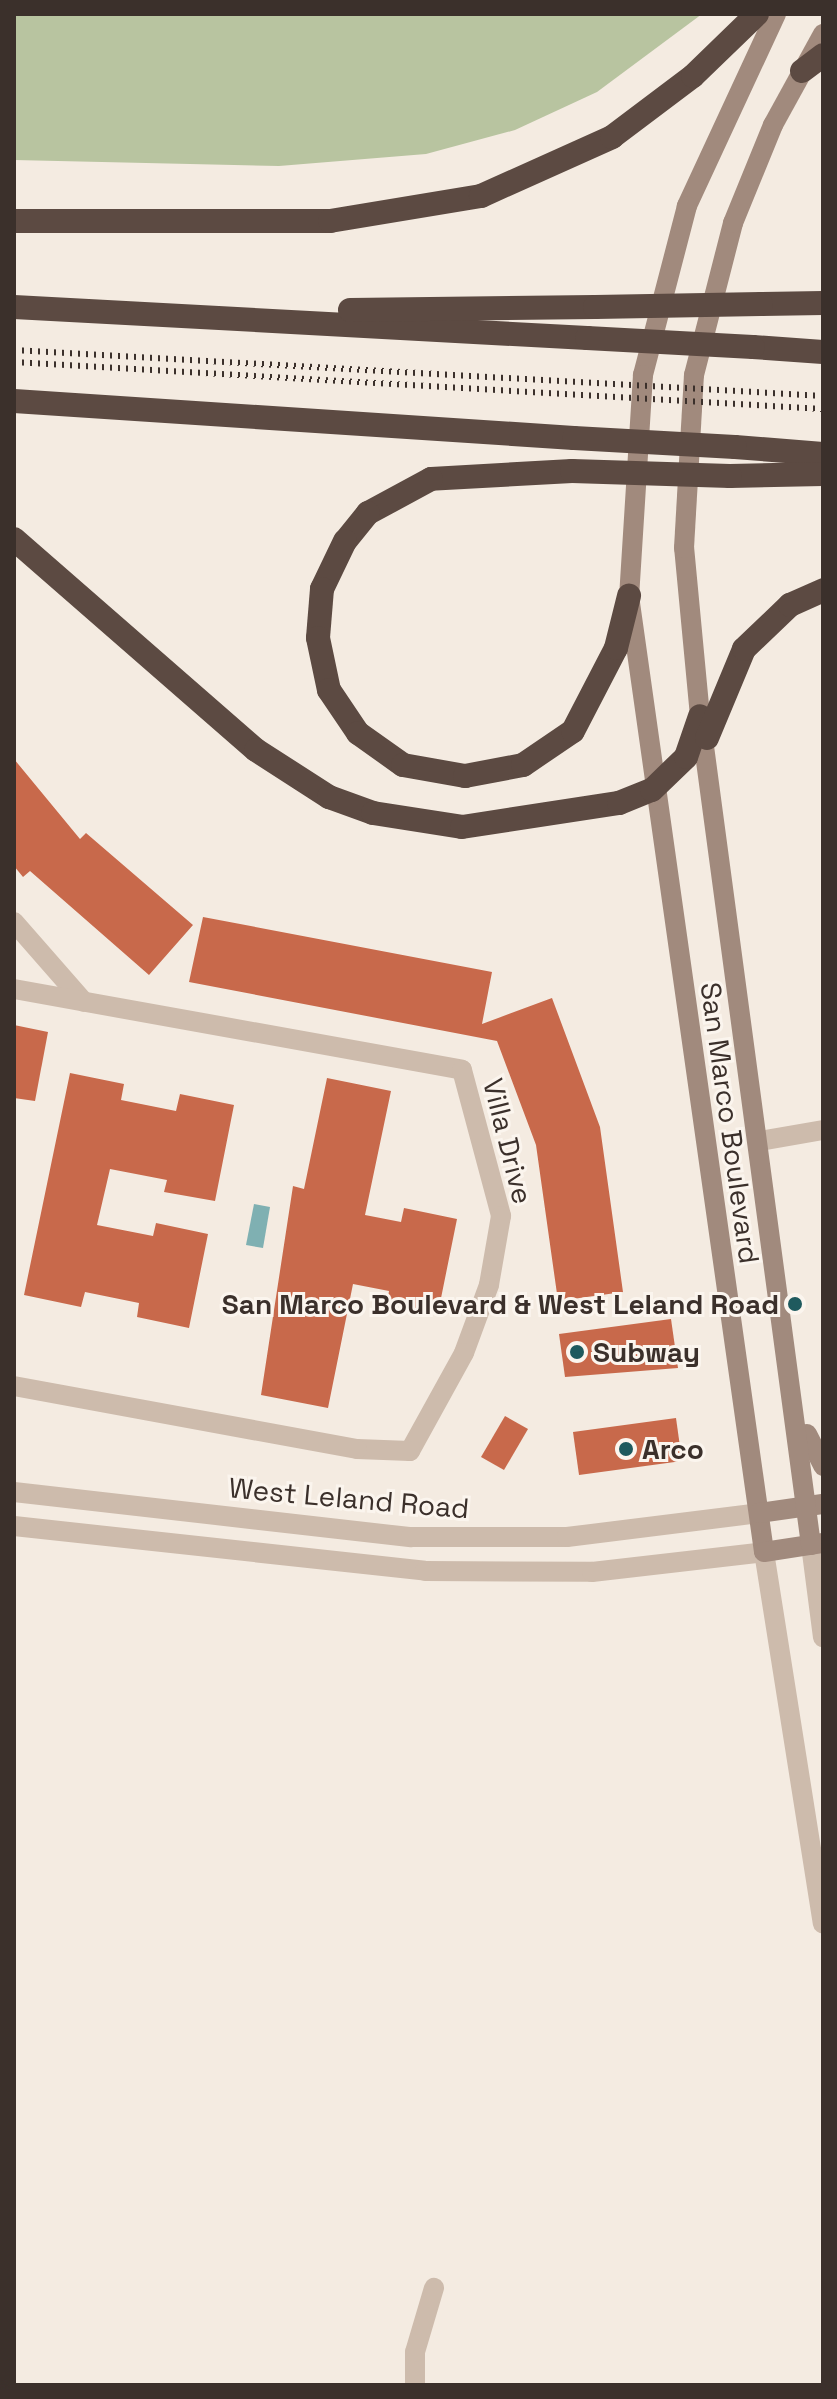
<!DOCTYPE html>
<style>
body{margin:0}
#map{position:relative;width:837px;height:2399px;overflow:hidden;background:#f4ebe1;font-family:"Space Grotesk",sans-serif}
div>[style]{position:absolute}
.green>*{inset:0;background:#b8c4a0}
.water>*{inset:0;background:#7fb0b2}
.building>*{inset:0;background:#c8694b}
.minor>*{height:20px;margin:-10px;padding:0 10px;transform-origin:10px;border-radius:10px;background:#cdbbac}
.tertiary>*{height:20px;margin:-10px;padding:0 10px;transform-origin:10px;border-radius:10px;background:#cdbbac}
.secondary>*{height:20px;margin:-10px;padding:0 10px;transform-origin:10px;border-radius:10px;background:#a18a7d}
.motorway>*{height:24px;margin:-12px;padding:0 12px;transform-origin:12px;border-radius:12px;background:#5c4a42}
.rail>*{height:6px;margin-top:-3px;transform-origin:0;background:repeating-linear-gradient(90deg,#3b302b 0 2px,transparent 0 8px)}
.motorway-bridge>*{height:24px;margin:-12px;padding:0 12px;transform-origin:12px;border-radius:12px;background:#5c4a42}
.dots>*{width:22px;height:22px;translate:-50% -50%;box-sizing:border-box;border:4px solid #fbf5ee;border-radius:50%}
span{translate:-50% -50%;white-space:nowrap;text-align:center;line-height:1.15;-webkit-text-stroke:6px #fbf5ee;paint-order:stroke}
.street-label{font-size:28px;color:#3b302b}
.poi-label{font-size:28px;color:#3b302b;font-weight:700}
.right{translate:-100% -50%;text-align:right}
.left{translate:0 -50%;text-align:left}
.frame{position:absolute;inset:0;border:16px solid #3b302b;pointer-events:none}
</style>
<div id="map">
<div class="green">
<div style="clip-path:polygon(14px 14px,702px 14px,597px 92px,515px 130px,426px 154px,279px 166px,14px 160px)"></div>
</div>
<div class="water">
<div style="clip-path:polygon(254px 1204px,270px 1207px,263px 1248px,246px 1245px)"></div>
</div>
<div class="building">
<div style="clip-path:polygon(14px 759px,80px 839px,86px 833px,193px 925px,149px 975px,30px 871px,23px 877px,14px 866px)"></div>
<div style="clip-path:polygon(203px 917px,492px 972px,482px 1024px,552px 998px,600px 1127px,623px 1292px,558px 1301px,536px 1145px,497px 1041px,189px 982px)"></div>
<div style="clip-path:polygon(14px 1025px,48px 1032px,35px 1101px,14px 1098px)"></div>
<div style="clip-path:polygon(70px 1073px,124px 1084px,121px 1100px,176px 1111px,180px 1094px,234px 1105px,215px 1201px,164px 1192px,167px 1180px,110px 1169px,97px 1225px,153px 1236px,156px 1223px,208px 1234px,189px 1328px,137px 1317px,139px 1303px,85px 1292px,81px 1307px,24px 1295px)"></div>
<div style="clip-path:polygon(327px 1078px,391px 1091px,365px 1215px,401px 1222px,404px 1208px,457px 1219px,438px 1313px,387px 1303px,389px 1291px,353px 1284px,328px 1408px,261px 1395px,293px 1186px,304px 1189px)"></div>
<div style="clip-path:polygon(671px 1319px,678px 1368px,565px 1377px,559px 1334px)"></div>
<div style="clip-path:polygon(505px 1416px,528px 1429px,504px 1470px,481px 1457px)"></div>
<div style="clip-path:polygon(676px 1418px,682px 1461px,579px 1475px,573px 1432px)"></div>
</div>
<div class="minor">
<div style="left:14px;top:922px;width:106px;rotate:48.8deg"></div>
<div style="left:14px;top:989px;width:455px;rotate:10.2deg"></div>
<div style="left:462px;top:1070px;width:151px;rotate:75deg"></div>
<div style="left:501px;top:1216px;width:70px;rotate:99.9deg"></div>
<div style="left:489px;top:1285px;width:72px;rotate:110.2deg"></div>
<div style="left:464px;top:1353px;width:112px;rotate:118.9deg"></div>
<div style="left:410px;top:1451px;width:53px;rotate:-177.8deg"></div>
<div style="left:357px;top:1449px;width:349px;rotate:-169.6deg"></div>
<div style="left:760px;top:1141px;width:64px;rotate:-9.9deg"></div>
<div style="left:415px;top:2385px;width:33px;rotate:-90deg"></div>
<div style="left:415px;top:2352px;width:67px;rotate:-73.5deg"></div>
</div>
<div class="tertiary">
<div style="left:14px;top:1492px;width:400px;rotate:6.5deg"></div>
<div style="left:411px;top:1537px;width:156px"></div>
<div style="left:567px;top:1537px;width:193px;rotate:-7.1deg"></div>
<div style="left:14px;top:1526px;width:413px;rotate:6.2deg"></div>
<div style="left:425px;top:1571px;width:167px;rotate:0.3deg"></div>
<div style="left:592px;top:1572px;width:173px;rotate:-6.6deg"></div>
<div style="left:764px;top:1552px;width:376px;rotate:81deg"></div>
<div style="left:811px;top:1545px;width:93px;rotate:82.6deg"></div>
</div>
<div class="secondary">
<div style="left:776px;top:14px;width:212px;rotate:114.9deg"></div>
<div style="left:687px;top:206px;width:175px;rotate:104.6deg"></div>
<div style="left:643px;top:375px;width:221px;rotate:93.6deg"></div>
<div style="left:629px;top:596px;width:965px;rotate:81.96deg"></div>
<div style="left:764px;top:1552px;width:60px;rotate:-8.7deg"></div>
<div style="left:807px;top:1434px;width:36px;rotate:63deg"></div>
<div style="left:759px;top:1513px;width:64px;rotate:-8.1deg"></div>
<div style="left:811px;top:1545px;width:836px;rotate:-97.63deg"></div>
<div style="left:700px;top:716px;width:169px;rotate:-95.4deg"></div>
<div style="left:684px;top:548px;width:173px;rotate:-86.7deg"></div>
<div style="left:694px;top:375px;width:157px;rotate:-75.6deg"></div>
<div style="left:733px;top:223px;width:106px;rotate:-67.8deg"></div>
<div style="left:773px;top:125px;width:104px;rotate:-61.2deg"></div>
</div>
<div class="motorway">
<div style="left:802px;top:71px;width:26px;rotate:-37deg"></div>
<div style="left:14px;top:221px;width:316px"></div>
<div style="left:330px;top:221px;width:153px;rotate:-9.4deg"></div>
<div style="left:481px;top:196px;width:144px;rotate:-24.2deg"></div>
<div style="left:612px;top:137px;width:101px;rotate:-37deg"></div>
<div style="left:693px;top:76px;width:89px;rotate:-44.1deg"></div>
<div style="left:761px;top:304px;width:62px;rotate:-0.9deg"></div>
<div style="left:14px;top:307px;width:574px;rotate:3.1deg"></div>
<div style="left:350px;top:310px;width:245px;rotate:-0.7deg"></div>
<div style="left:753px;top:347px;width:70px;rotate:4.1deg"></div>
<div style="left:14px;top:401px;width:561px;rotate:3.78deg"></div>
<div style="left:735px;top:447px;width:88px;rotate:4.5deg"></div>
<div style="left:572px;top:471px;width:141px;rotate:176.8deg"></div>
<div style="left:431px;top:479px;width:72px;rotate:151.6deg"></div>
<div style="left:368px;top:513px;width:36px;rotate:129deg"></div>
<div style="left:345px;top:541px;width:53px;rotate:115.6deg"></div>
<div style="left:322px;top:589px;width:49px;rotate:94.7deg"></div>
<div style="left:318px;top:638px;width:53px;rotate:78.1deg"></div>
<div style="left:329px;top:690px;width:52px;rotate:56deg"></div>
<div style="left:358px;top:733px;width:55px;rotate:35.4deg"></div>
<div style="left:403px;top:765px;width:63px;rotate:10.1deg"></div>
<div style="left:465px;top:776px;width:59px;rotate:-10.7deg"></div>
<div style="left:523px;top:765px;width:60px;rotate:-34.2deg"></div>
<div style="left:573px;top:731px;width:93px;rotate:-62.6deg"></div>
<div style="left:616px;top:648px;width:54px;rotate:-76deg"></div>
<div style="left:730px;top:476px;width:93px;rotate:-1.2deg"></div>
<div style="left:14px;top:539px;width:321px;rotate:41.1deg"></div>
<div style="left:256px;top:750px;width:87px;rotate:32.8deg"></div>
<div style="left:329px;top:797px;width:47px;rotate:20deg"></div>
<div style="left:373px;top:813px;width:90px;rotate:8.9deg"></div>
<div style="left:462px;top:827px;width:159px;rotate:-8.7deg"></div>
<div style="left:619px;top:803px;width:35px;rotate:-22deg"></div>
<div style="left:652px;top:790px;width:47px;rotate:-44.1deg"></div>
<div style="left:686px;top:757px;width:43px;rotate:-71.1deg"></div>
<div style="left:707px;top:738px;width:96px;rotate:-67.4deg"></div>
<div style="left:744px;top:649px;width:64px;rotate:-43.7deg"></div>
<div style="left:790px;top:605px;width:36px;rotate:-24deg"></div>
</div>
<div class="rail">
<div style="left:14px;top:350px;width:810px;rotate:3.25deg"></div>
<div style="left:14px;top:362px;width:810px;rotate:3.32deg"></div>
</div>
<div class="motorway-bridge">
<div style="left:595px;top:307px;width:166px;rotate:-1deg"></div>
<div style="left:587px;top:338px;width:166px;rotate:3.1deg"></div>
<div style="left:574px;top:438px;width:161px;rotate:3.2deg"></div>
<div style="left:572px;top:471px;width:158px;rotate:1.8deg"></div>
</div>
<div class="dots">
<div style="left:795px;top:1304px;background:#1f5a5e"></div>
<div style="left:577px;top:1352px;background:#1f5a5e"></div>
<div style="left:626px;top:1449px;background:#1f5a5e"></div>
</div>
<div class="street-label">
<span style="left:730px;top:1123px;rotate:82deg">San Marco Boulevard</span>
<span style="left:508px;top:1141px;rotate:76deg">Villa Drive</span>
<span style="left:349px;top:1498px;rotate:5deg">West Leland Road</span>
</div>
<div class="poi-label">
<span class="right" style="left:779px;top:1304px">San Marco Boulevard &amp; West Leland Road</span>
<span class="left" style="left:593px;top:1352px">Subway</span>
<span class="left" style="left:642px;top:1449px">Arco</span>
</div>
<div class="frame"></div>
</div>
